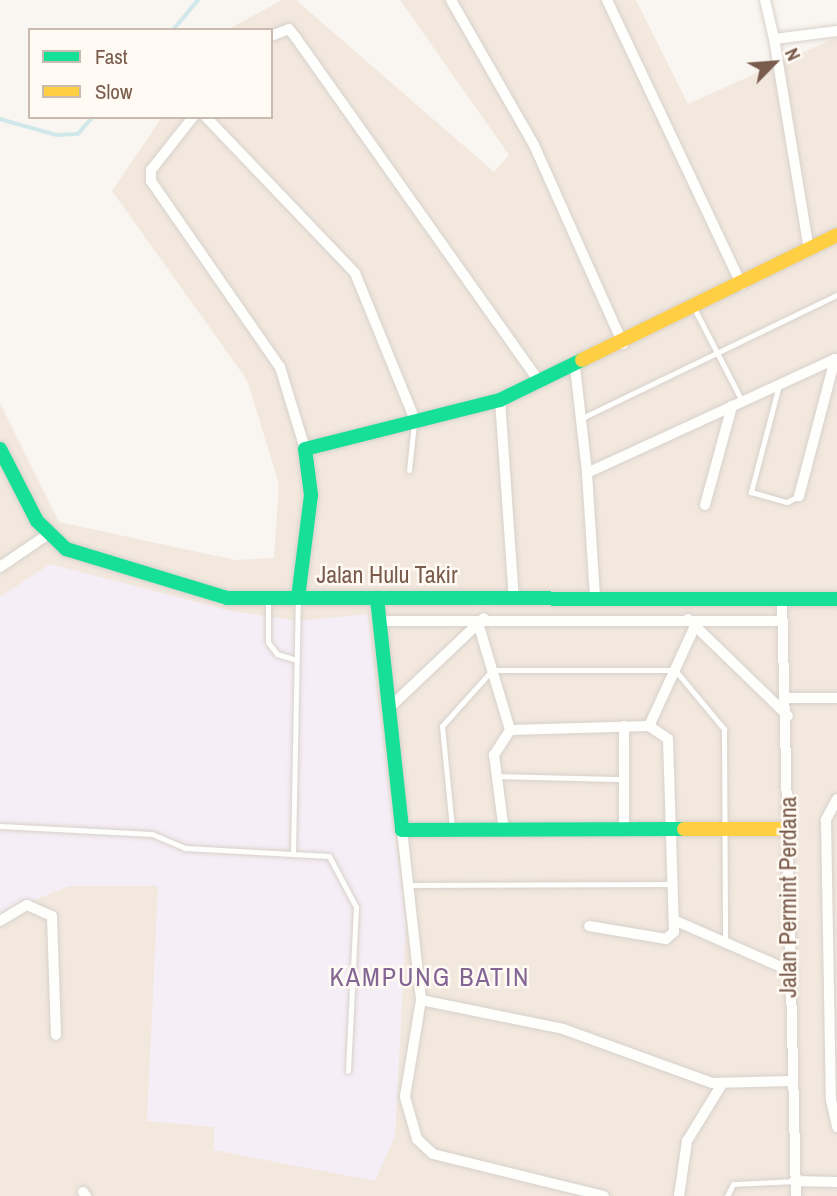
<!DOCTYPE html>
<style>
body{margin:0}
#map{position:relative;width:837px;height:1196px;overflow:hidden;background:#f9f5f0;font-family:"Archivo Narrow",sans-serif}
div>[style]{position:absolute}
.residential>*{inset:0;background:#f2e8de}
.education>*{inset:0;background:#f6eef6}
.stream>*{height:3.5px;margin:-1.75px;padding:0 1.75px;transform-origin:1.75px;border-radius:1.75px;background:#d0e8ea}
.roads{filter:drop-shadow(0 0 2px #d7d1cb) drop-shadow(0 0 2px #d7d1cb)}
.lane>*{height:5px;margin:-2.5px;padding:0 2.5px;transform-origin:2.5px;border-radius:2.5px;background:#fefefd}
.street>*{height:10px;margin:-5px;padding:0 5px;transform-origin:5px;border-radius:5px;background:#fefefd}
.fast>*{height:14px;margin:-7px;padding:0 7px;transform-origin:7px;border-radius:7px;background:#16e098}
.slow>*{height:14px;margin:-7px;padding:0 7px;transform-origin:7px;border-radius:7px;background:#ffcf43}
span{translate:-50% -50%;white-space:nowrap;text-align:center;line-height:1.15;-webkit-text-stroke:5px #fffaf3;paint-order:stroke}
.street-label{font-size:24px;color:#7a5c4d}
.neighbourhood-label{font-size:26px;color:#846695;letter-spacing:2px}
.legend{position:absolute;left:28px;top:28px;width:245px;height:91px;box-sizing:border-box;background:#fffaf3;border:2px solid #cabbb1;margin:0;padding:9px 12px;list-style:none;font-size:21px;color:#7a5c4d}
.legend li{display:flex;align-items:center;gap:14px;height:35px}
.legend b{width:35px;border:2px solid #cabbb1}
.north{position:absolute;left:739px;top:28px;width:70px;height:70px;-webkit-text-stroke:5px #fffaf3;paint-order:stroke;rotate:65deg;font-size:19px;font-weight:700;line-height:28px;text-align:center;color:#7a5c4d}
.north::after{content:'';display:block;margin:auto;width:24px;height:32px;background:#7a5c4d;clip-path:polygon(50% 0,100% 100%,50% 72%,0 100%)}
</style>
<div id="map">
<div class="residential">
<div style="clip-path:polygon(282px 0,296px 0,494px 172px,509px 155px,400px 0,636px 0,688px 104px,837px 37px,837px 1196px,0 1196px,0 403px,59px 522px,235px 560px,274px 558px,279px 484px,247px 380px,112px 191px,162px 117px,271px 117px,271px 30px,227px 30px)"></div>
</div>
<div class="education">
<div style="clip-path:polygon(50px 564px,231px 611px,298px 621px,367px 614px,406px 924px,395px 1136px,375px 1181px,214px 1150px,214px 1127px,147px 1121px,158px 886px,69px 886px,0 914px,0 597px)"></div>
</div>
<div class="stream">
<div style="left:173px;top:30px;width:39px;rotate:-50deg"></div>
<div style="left:0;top:119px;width:59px;rotate:15.7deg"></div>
<div style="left:57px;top:135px;width:21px;rotate:-3deg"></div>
<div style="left:78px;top:134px;width:23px;rotate:-49deg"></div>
</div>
<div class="roads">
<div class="lane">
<div style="left:694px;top:308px;width:105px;rotate:62.7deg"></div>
<div style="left:779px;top:385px;width:111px;rotate:104.7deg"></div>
<div style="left:751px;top:492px;width:37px;rotate:16deg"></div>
<div style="left:787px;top:502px;width:13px;rotate:-27deg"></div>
<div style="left:580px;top:419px;width:285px;rotate:-25.8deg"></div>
<div style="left:409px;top:470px;width:47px;rotate:-83.9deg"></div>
<div style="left:268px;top:601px;width:41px;rotate:90deg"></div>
<div style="left:268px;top:642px;width:15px;rotate:53deg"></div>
<div style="left:277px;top:654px;width:21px;rotate:17deg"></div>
<div style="left:497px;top:776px;width:126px;rotate:1.4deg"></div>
<div style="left:0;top:826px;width:152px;rotate:3deg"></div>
<div style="left:152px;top:834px;width:36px;rotate:23deg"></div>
<div style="left:185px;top:848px;width:144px;rotate:3.2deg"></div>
<div style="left:329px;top:856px;width:58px;rotate:62.1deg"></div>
<div style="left:356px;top:907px;width:164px;rotate:92.8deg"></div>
<div style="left:452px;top:828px;width:102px;rotate:-95.6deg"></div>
<div style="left:442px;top:726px;width:75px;rotate:-48.2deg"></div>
<div style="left:492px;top:670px;width:183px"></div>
<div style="left:675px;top:670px;width:77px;rotate:50.3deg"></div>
<div style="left:724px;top:729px;width:213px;rotate:89.7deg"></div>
<div style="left:293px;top:853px;width:255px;rotate:-88.9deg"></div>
<div style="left:409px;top:885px;width:263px;rotate:-0.2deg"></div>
<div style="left:727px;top:1196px;width:13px;rotate:-63deg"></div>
<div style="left:733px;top:1184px;width:61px;rotate:-2.8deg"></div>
</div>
<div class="street">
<div style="left:451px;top:0;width:167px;rotate:60.2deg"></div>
<div style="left:534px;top:145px;width:218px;rotate:65.9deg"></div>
<div style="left:607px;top:0;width:315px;rotate:64.7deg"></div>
<div style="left:765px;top:0;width:40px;rotate:77deg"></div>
<div style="left:271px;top:36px;width:19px;rotate:-21deg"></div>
<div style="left:289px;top:29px;width:11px;rotate:52deg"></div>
<div style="left:296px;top:38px;width:422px;rotate:54.7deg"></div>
<div style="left:193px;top:117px;width:68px;rotate:128.4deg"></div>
<div style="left:151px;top:170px;width:11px;rotate:90deg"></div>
<div style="left:151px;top:181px;width:226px;rotate:55.3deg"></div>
<div style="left:280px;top:367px;width:86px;rotate:73deg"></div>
<div style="left:206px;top:117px;width:216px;rotate:46.3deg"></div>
<div style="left:355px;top:273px;width:159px;rotate:67.8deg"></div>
<div style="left:809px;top:250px;width:214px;rotate:-99.4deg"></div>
<div style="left:774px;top:39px;width:64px;rotate:-7.2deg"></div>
<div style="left:575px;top:367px;width:107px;rotate:83.5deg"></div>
<div style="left:587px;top:473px;width:273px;rotate:-24.7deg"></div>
<div style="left:835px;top:359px;width:142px;rotate:104.7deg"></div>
<div style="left:500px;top:400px;width:198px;rotate:86deg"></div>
<div style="left:587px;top:473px;width:125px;rotate:86.3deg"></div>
<div style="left:705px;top:505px;width:103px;rotate:-74.7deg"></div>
<div style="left:0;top:567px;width:57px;rotate:-34.2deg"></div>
<div style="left:782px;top:598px;width:598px;rotate:88.66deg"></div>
<div style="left:688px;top:619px;width:139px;rotate:44.1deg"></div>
<div style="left:379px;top:621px;width:404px"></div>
<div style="left:478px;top:623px;width:112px;rotate:73.3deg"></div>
<div style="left:787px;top:698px;width:50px"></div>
<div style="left:388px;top:709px;width:132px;rotate:-43.5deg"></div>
<div style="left:624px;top:726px;width:105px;rotate:90deg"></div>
<div style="left:649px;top:726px;width:110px;rotate:-65.3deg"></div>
<div style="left:837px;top:799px;width:24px;rotate:118deg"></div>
<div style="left:826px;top:820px;width:280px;rotate:89deg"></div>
<div style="left:831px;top:1100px;width:28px;rotate:77deg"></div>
<div style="left:402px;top:830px;width:171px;rotate:83.6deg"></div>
<div style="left:421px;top:1000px;width:145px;rotate:11.5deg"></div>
<div style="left:563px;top:1029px;width:158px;rotate:19.9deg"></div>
<div style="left:712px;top:1083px;width:79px;rotate:-1.5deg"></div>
<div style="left:504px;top:831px;width:77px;rotate:-97.5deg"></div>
<div style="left:494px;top:755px;width:30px;rotate:-57deg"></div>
<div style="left:510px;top:730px;width:139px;rotate:-1.6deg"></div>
<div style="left:649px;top:726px;width:23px;rotate:34deg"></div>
<div style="left:668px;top:739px;width:193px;rotate:88.2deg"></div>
<div style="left:674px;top:932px;width:11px;rotate:139deg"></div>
<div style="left:666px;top:939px;width:78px;rotate:-170.4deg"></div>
<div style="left:0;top:921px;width:31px;rotate:-31deg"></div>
<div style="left:27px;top:905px;width:27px;rotate:24deg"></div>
<div style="left:52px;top:916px;width:119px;rotate:88.1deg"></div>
<div style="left:676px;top:921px;width:122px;rotate:23.6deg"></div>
<div style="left:421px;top:1000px;width:98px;rotate:99.4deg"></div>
<div style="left:405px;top:1097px;width:44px;rotate:74.1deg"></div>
<div style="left:417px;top:1139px;width:22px;rotate:43deg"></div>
<div style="left:433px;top:1154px;width:176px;rotate:13.8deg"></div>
<div style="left:794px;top:1181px;width:43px;rotate:1.3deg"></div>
<div style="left:83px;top:1192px;width:5px;rotate:53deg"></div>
<div style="left:679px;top:1196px;width:56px;rotate:-81.7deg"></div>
<div style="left:687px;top:1141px;width:67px;rotate:-58.4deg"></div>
</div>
<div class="fast">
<div style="left:0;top:449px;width:81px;rotate:62.8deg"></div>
<div style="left:37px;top:521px;width:40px;rotate:44deg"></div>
<div style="left:66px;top:549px;width:168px;rotate:16.9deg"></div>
<div style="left:227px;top:598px;width:610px;rotate:0.09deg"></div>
<div style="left:298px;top:598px;width:104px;rotate:-82.8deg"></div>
<div style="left:311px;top:495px;width:46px;rotate:-97.4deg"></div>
<div style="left:305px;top:449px;width:201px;rotate:-14.1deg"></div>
<div style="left:500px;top:400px;width:91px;rotate:-26deg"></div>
<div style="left:377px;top:598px;width:233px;rotate:83.8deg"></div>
<div style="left:402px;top:830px;width:282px;rotate:-0.2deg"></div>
</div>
<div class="slow">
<div style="left:582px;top:360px;width:284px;rotate:-26.1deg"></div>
<div style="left:684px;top:829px;width:103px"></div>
</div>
</div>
<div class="street-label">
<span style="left:387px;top:575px">Jalan Hulu Takir</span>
<span style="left:788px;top:897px;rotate:-90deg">Jalan Permint Perdana</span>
</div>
<div class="neighbourhood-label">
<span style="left:430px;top:977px">KAMPUNG BATIN</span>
</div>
<ul class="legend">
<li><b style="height:9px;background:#16e098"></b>Fast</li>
<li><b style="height:9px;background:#ffcf43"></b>Slow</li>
</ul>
<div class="north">N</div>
</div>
